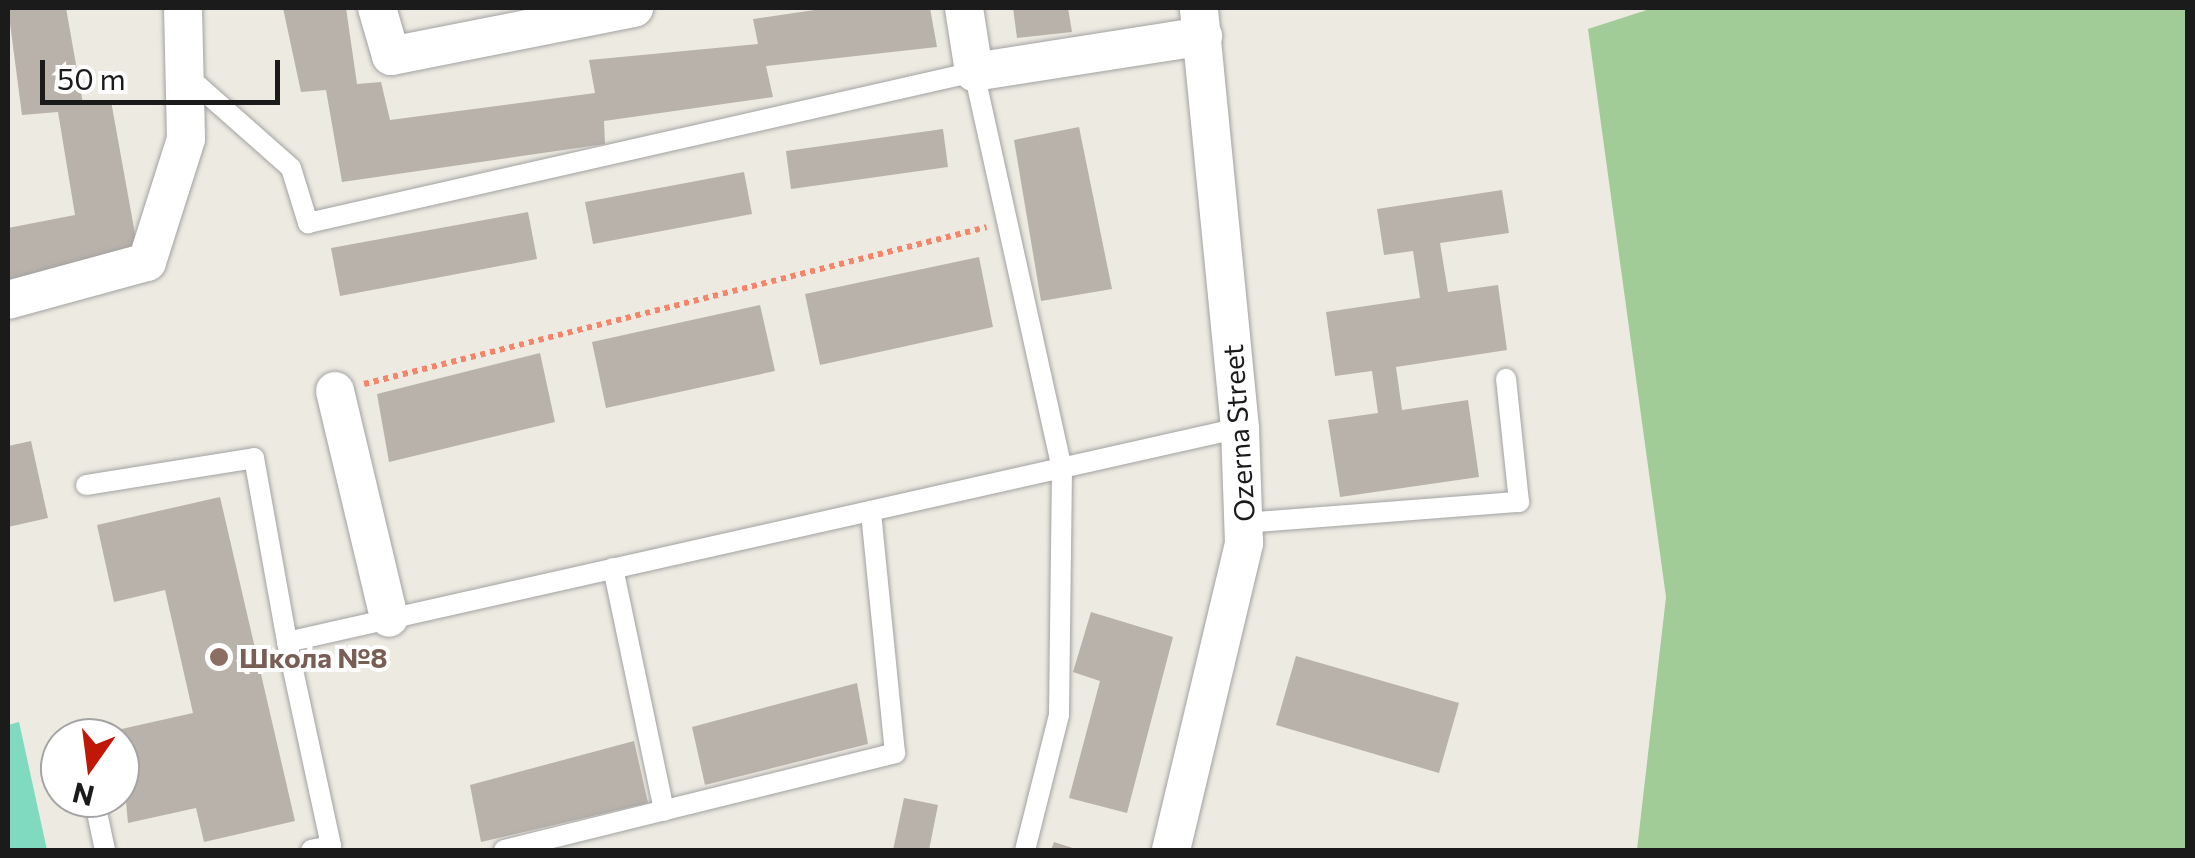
<!DOCTYPE html>
<meta charset="utf-8">
<style>
body{margin:0}
#map{position:relative;width:2195px;height:858px;overflow:hidden;background:#eceae1;font-family:Commissioner,sans-serif}
div>[style]{position:absolute}
.forest>*{inset:0;background:#a1cb97}
.pitch>*{inset:0;background:#80dac0}
.building>*{inset:0;background:#b9b2aa}
.path>*{height:6px;margin-top:-3px;transform-origin:0;background:repeating-linear-gradient(90deg,#f4856a 0 5px,transparent 0 10px)}
.roads{filter:drop-shadow(0 0 2px #a2a2a2) drop-shadow(0 0 2px #a2a2a2)}
.lane>*{height:20px;margin:-10px;padding:0 10px;transform-origin:10px;border-radius:10px;background:#fff}
.street>*{height:38px;margin:-19px;padding:0 19px;transform-origin:19px;border-radius:19px;background:#fff}
.dots>*{width:28px;height:28px;translate:-50% -50%;box-sizing:border-box;border:5px solid #fff;border-radius:50%}
span{translate:-50% -50%;white-space:nowrap;text-align:center;line-height:1.15;-webkit-text-stroke:8px #fff;paint-order:stroke}
.street-label{font-size:28px;color:#1b1b1b}
.education-label{font-size:28px;color:#785e54;font-weight:700}
.left{translate:0 -50%;text-align:left}
.frame{position:absolute;inset:0;border:10px solid #1b1b1b;pointer-events:none}
.north{position:absolute;left:40px;top:718px;width:100px;height:100px;box-sizing:border-box;background:#fff;border:2px solid #a4a4a4;border-radius:50%;rotate:194deg;font-size:28px;font-weight:700;line-height:40px;text-align:center;color:#1b1b1b}
.north::after{content:'';display:block;margin:auto;width:35px;height:45px;background:#bf1807;clip-path:polygon(50% 0,100% 100%,50% 72%,0 100%)}
.scale{position:absolute;left:40px;top:60px;width:240px;height:45px;box-sizing:border-box;border:5px solid #1b1b1b;border-top:0;padding-left:12px;font-size:30px;line-height:35px;white-space:nowrap;color:#1b1b1b;-webkit-text-stroke:8px #fff;paint-order:stroke}
</style>
<div id="map">
<div class="forest">
<div style="clip-path:polygon(1653px 8px,2187px 8px,2187px 850px,1637px 850px,1666px 597px,1588px 29px)"></div>
</div>
<div class="pitch">
<div style="clip-path:polygon(19px 722px,47px 850px,8px 850px,8px 725px)"></div>
</div>
<div class="building">
<div style="clip-path:polygon(8px 8px,66px 8px,83px 104px,111px 101px,139px 256px,8px 282px,8px 228px,75px 215px,58px 112px,22px 115px)"></div>
<div style="clip-path:polygon(283px 8px,346px 8px,357px 84px,381px 82px,390px 120px,595px 93px,589px 60px,758px 44px,753px 19px,828px 8px,930px 8px,937px 47px,766px 66px,773px 97px,604px 121px,605px 144px,342px 182px,326px 90px,301px 92px)"></div>
<div style="clip-path:polygon(1013px 8px,1068px 8px,1072px 32px,1017px 38px)"></div>
<div style="clip-path:polygon(1079px 127px,1112px 289px,1041px 301px,1014px 140px)"></div>
<div style="clip-path:polygon(943px 129px,948px 167px,791px 189px,786px 151px)"></div>
<div style="clip-path:polygon(744px 172px,752px 214px,593px 244px,585px 202px)"></div>
<div style="clip-path:polygon(1502px 190px,1509px 233px,1440px 243px,1448px 292px,1498px 285px,1507px 350px,1396px 367px,1402px 410px,1468px 400px,1479px 477px,1340px 497px,1328px 420px,1378px 413px,1372px 371px,1335px 376px,1326px 312px,1420px 298px,1413px 251px,1384px 255px,1377px 209px)"></div>
<div style="clip-path:polygon(528px 212px,537px 259px,340px 296px,331px 248px)"></div>
<div style="clip-path:polygon(979px 257px,993px 327px,820px 365px,805px 294px)"></div>
<div style="clip-path:polygon(760px 305px,775px 371px,606px 408px,592px 342px)"></div>
<div style="clip-path:polygon(540px 353px,555px 422px,389px 462px,377px 394px)"></div>
<div style="clip-path:polygon(31px 441px,48px 518px,8px 527px,8px 446px)"></div>
<div style="clip-path:polygon(220px 497px,295px 821px,204px 842px,196px 808px,128px 823px,120px 738px,108px 732px,193px 713px,165px 590px,114px 602px,97px 525px)"></div>
<div style="clip-path:polygon(1091px 612px,1173px 637px,1127px 813px,1069px 798px,1100px 681px,1073px 672px)"></div>
<div style="clip-path:polygon(1296px 656px,1459px 703px,1439px 773px,1276px 725px)"></div>
<div style="clip-path:polygon(857px 683px,868px 744px,705px 785px,692px 727px)"></div>
<div style="clip-path:polygon(634px 741px,648px 803px,481px 842px,470px 785px)"></div>
<div style="clip-path:polygon(904px 798px,938px 805px,929px 850px,893px 850px)"></div>
<div style="clip-path:polygon(1054px 842px,1079px 850px,1051px 850px)"></div>
</div>
<div class="path">
<div style="left:364px;top:384px;width:642px;rotate:-14.14deg"></div>
</div>
<div class="roads">
<div class="lane">
<div style="left:186px;top:75px;width:140px;rotate:41.5deg"></div>
<div style="left:291px;top:168px;width:58px;rotate:72.8deg"></div>
<div style="left:308px;top:223px;width:683px;rotate:-12.77deg"></div>
<div style="left:974px;top:72px;width:407px;rotate:77.5deg"></div>
<div style="left:1062px;top:469px;width:246px;rotate:90.7deg"></div>
<div style="left:1059px;top:715px;width:139px;rotate:104.1deg"></div>
<div style="left:86px;top:485px;width:170px;rotate:-9.1deg"></div>
<div style="left:254px;top:458px;width:187px;rotate:79.8deg"></div>
<div style="left:287px;top:642px;width:977px;rotate:-12.66deg"></div>
<div style="left:1244px;top:523px;width:276px;rotate:-4.4deg"></div>
<div style="left:1519px;top:502px;width:124px;rotate:-96deg"></div>
<div style="left:613px;top:568px;width:248px;rotate:78.1deg"></div>
<div style="left:287px;top:642px;width:209px;rotate:77.8deg"></div>
<div style="left:331px;top:846px;width:20px;rotate:169deg"></div>
<div style="left:94px;top:798px;width:53px;rotate:78.1deg"></div>
<div style="left:504px;top:850px;width:403px;rotate:-13.9deg"></div>
<div style="left:895px;top:753px;width:243px;rotate:-95.7deg"></div>
</div>
<div class="street">
<div style="left:377px;top:8px;width:50px;rotate:73.7deg"></div>
<div style="left:391px;top:56px;width:248px;rotate:-11.2deg"></div>
<div style="left:964px;top:8px;width:65px;rotate:81.1deg"></div>
<div style="left:974px;top:72px;width:232px;rotate:-8.9deg"></div>
<div style="left:8px;top:300px;width:144px;rotate:-15.3deg"></div>
<div style="left:147px;top:262px;width:129px;rotate:-72.4deg"></div>
<div style="left:186px;top:139px;width:131px;rotate:-91.3deg"></div>
<div style="left:335px;top:391px;width:233px;rotate:76.6deg"></div>
<div style="left:1171px;top:850px;width:316px;rotate:-76.6deg"></div>
<div style="left:1244px;top:543px;width:115px;rotate:-92deg"></div>
<div style="left:1240px;top:428px;width:422px;rotate:-95.6deg"></div>
</div>
</div>
<div class="dots">
<div style="left:219px;top:657px;background:#8d6e63"></div>
</div>
<div class="street-label">
<span style="left:1238px;top:433px;rotate:-94deg">Ozerna Street</span>
</div>
<div class="education-label">
<span class="left" style="left:239px;top:657px">Школа №8</span>
</div>
<div class="frame"></div>
<div class="north">N</div>
<div class="scale">50 m</div>
</div>
